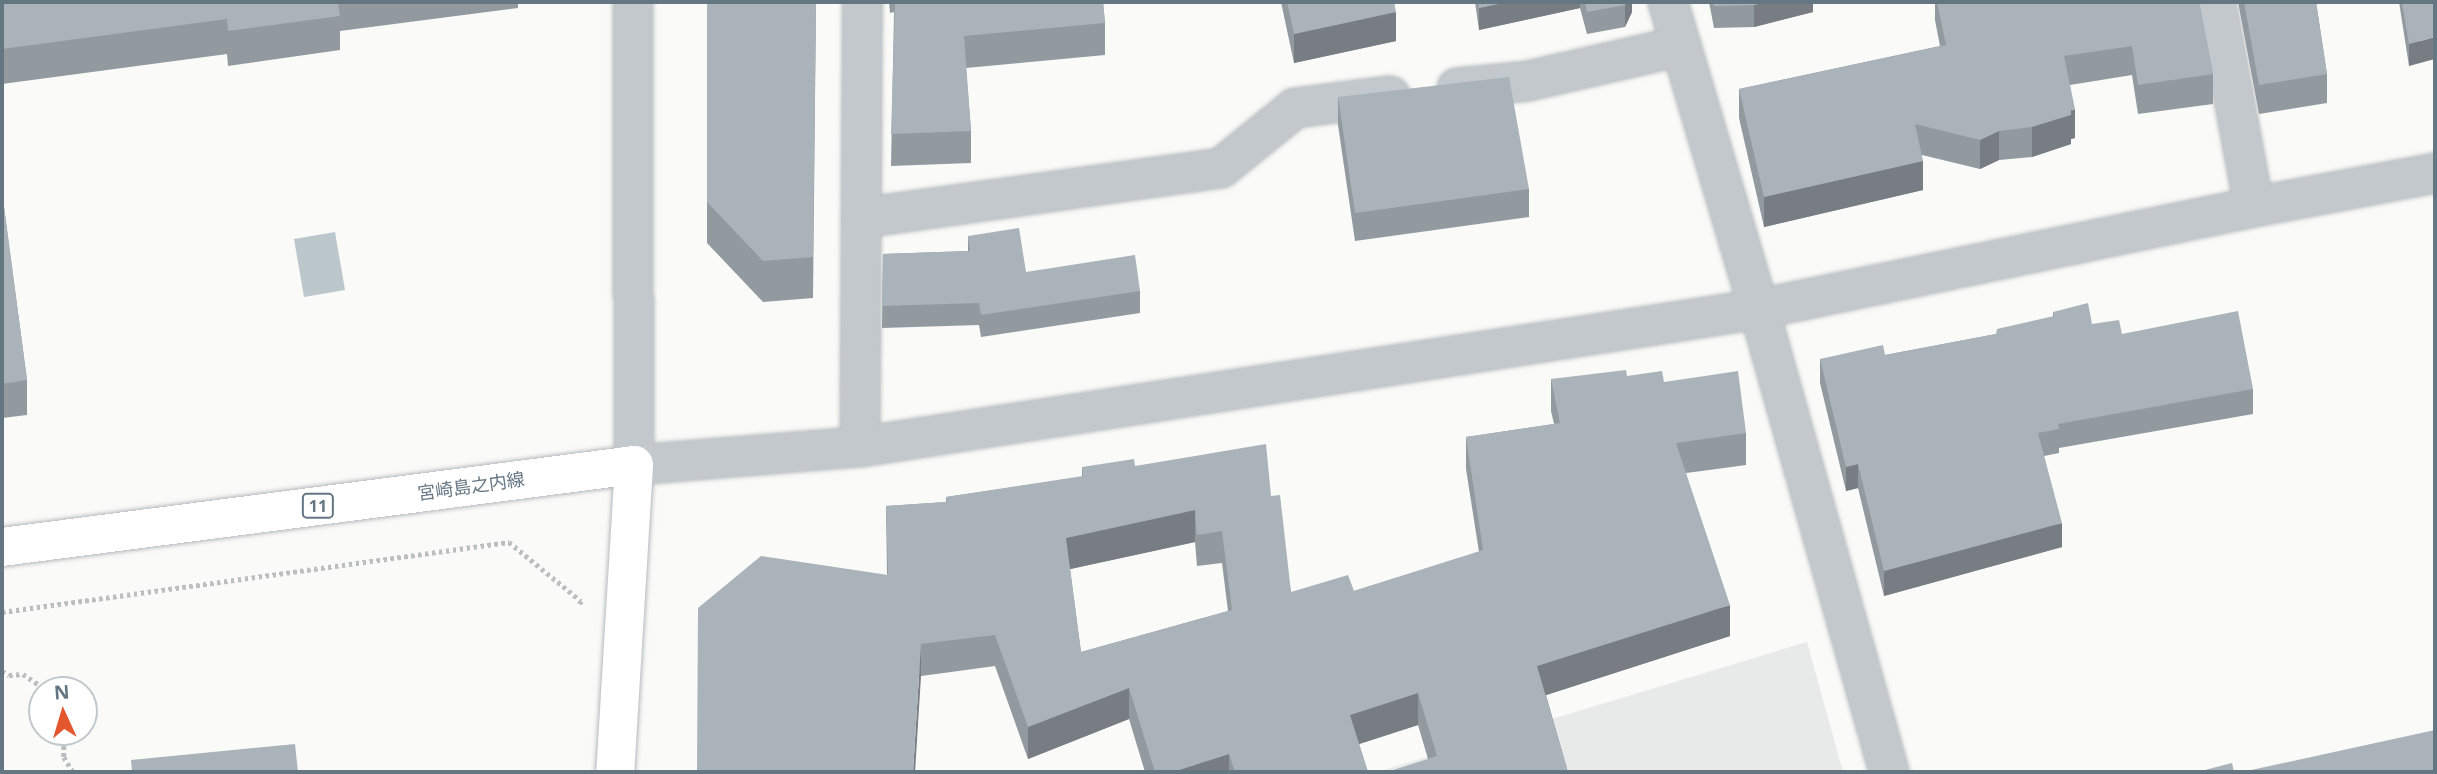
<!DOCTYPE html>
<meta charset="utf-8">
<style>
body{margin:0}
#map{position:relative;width:2437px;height:774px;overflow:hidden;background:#fafaf8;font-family:"Open Sans","Noto Sans JP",sans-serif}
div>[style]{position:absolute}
.built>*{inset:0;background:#e8e9e9}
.water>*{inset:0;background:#bbc7cb}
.path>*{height:4.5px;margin-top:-2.25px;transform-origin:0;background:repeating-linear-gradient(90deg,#bbbfc2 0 3.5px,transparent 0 7px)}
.roads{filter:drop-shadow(0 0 2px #b5babe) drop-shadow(0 0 2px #b5babe)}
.minor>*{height:38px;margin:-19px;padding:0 19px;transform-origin:19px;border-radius:19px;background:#c3c8cc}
.tertiary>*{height:38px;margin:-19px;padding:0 19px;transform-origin:19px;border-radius:19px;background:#c3c8cc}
.primary>*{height:38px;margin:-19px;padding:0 19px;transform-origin:19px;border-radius:19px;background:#fff}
.wall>*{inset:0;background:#929a9f}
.shaded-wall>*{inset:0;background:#777d82}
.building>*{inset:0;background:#aab3b9}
span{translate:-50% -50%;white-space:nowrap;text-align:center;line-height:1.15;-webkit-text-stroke:7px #fff;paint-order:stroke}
.shield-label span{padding:2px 5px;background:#fff;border:2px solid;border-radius:5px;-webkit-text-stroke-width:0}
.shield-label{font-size:16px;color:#657683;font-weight:700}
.street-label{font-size:18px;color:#657683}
.frame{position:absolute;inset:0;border:4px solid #657683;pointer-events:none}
.north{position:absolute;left:28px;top:676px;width:70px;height:70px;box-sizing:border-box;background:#fff;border:2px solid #c1c8cd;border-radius:50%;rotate:356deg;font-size:19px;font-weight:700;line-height:28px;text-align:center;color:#657683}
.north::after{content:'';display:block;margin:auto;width:24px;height:32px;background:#e4572e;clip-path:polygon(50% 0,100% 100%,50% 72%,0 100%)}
</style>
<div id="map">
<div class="built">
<div style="clip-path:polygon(1807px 642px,1843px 772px,1377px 772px)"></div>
</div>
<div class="water">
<div style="clip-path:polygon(335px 232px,345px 290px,304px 297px,294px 239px)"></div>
</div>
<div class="path">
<div style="left:2px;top:612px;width:512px;rotate:-7.86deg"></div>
<div style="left:509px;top:542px;width:93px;rotate:39.3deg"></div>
<div style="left:581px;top:601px;width:4px;rotate:104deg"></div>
<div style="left:2px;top:671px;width:8px;rotate:30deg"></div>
<div style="left:9px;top:675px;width:14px;rotate:-4deg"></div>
<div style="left:23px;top:674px;width:29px;rotate:34deg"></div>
<div style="left:64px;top:732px;width:25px;rotate:90deg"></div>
<div style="left:64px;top:757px;width:17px;rotate:59deg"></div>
</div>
<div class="roads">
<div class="minor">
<div style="left:1668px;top:2px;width:320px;rotate:73.5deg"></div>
<div style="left:1759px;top:309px;width:481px;rotate:74.3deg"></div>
<div style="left:2216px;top:2px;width:208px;rotate:79.5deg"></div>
<div style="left:1457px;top:88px;width:71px;rotate:-5.6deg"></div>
<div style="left:1528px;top:81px;width:157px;rotate:-12.9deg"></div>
<div style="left:861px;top:218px;width:363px;rotate:-7.9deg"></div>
<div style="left:1221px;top:168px;width:95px;rotate:-39deg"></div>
<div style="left:1295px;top:108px;width:96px;rotate:-7.2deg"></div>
<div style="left:860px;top:447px;width:445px;rotate:-89.7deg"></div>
</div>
<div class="tertiary">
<div style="left:633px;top:2px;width:463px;rotate:89.9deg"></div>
<div style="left:634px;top:465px;width:227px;rotate:-4.6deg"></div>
<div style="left:860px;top:447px;width:910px;rotate:-8.73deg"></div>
<div style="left:1759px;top:309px;width:505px;rotate:-11.64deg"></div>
<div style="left:2254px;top:207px;width:184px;rotate:-10.6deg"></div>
</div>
<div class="primary">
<div style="left:2px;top:547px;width:637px;rotate:-7.39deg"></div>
<div style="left:634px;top:465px;width:308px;rotate:93.5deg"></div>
</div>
</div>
<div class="wall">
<div style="clip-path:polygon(2px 2px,518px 2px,518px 8px,340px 31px,340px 50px,228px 66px,227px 54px,2px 84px)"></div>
<div style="clip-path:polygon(707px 2px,816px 2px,813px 298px,763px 302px,707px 243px)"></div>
<div style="clip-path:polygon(889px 2px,1103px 2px,1105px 23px,1105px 55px,966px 68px,971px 131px,971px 163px,891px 166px,894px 12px,890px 13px)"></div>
<div style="clip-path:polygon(1281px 2px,1394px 2px,1396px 41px,1294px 63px)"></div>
<div style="clip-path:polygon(1475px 2px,1632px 2px,1632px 12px,1625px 27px,1587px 34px,1580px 8px,1479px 30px)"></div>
<div style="clip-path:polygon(1709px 2px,1813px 2px,1813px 12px,1754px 27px,1714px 28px)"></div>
<div style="clip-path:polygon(1935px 2px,2199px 2px,2213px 74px,2213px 104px,2138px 114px,2132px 75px,2070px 85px,2075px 138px,2071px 139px,2071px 144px,2032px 157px,1999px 160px,1980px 169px,1922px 155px,1923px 190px,1764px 227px,1739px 118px,1739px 89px,1940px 46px,1935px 20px)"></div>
<div style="clip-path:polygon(2238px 2px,2316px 2px,2327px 74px,2327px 103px,2259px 114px)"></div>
<div style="clip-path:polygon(2399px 2px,2435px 2px,2409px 66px)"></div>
<div style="clip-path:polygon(1338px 97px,1529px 189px,1529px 217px,1355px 241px,1338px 125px)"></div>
<div style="clip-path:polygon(2px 192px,27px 380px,27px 415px,2px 418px)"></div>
<div style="clip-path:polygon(968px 236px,1026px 272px,1140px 291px,1140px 313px,981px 337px,979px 325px,882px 328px,883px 254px,968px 251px)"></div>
<div style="clip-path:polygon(2053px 312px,2122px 334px,2253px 389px,2253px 414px,2059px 448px,2059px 453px,2044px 456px,2062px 547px,1884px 596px,1858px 488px,1846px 491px,1820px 383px,1820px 359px,1885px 355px,1996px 334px,2053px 317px)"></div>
<div style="clip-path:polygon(evenodd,1627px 376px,1664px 382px,1746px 433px,1746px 465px,1686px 473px,1730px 636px,1546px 695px,1568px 772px,1428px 759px,1418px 725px,1359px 744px,1368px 772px,1145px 772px,1129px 719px,1028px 759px,995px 666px,921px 676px,887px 574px,886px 506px,946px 502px,946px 497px,1082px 477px,1082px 467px,1135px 466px,1271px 496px,1291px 592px,1354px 591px,1479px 552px,1466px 469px,1466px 437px,1554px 424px,1551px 411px,1551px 379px,1627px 376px,1195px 542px,1197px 566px,1222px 563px,1228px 611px,1081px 652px,1070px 569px,1195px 542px)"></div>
</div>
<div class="shaded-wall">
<div style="clip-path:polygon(1508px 2px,1580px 2px,1580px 8px,1479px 30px,1479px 8px)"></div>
<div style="clip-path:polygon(1627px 2px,1632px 2px,1632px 12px,1625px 27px,1625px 5px)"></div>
<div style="clip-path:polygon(1767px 2px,1813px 2px,1813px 12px,1754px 27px,1754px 5px)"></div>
<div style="clip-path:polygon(1396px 12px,1396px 41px,1294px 63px,1294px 34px)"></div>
<div style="clip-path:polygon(2435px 37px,2435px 59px,2409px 66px,2409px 44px)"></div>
<div style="clip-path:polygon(2075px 109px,2075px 138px,2071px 139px,2071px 144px,2032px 157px,2032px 127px)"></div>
<div style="clip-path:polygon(1999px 131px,1999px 160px,1980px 169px,1980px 140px)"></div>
<div style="clip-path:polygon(1923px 161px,1923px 190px,1764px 227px,1764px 197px)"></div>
<div style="clip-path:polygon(1858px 464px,1858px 488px,1846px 491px,1846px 467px)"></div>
<div style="clip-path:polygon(1195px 510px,1195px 542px,1066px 570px,1066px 538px)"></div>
<div style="clip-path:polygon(2062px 523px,2062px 547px,1884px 596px,1884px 571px)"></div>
<div style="clip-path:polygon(1730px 605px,1730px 636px,1537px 698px,1537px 666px)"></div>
<div style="clip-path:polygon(921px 644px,921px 676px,915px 772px,913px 772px)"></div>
<div style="clip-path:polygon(1129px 688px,1129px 719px,1028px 759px,1028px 727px)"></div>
<div style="clip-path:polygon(1418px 693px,1418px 725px,1350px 747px,1350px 715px)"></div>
<div style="clip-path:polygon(1229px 754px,1229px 772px,1173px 772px)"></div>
</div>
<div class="building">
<div style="clip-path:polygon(2px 2px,338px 2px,340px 16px,228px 31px,227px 19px,2px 49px)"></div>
<div style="clip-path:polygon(707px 2px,816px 2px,813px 257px,763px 261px,707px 202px)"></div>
<div style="clip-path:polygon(895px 2px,1103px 2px,1105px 23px,964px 36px,971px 131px,891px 134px)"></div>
<div style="clip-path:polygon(1287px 2px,1394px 2px,1396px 12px,1294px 34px)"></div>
<div style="clip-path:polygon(1478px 2px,1508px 2px,1479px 8px)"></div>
<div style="clip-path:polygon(1585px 2px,1627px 2px,1625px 5px,1587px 12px)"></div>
<div style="clip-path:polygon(1713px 2px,1767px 2px,1754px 5px,1714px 6px)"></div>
<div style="clip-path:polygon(1937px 2px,2199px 2px,2213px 74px,2138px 85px,2132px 46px,2064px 56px,2075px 109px,2071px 110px,2071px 115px,2032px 127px,1999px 131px,1980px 140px,1915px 124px,1923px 161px,1764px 197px,1739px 89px,1946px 45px)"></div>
<div style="clip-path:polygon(2244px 2px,2316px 2px,2327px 74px,2259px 85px)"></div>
<div style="clip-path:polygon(2402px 2px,2435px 2px,2435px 37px,2409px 44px)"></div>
<div style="clip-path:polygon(1509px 77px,1529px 189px,1355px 213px,1338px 97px)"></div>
<div style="clip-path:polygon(2px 192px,27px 380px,2px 384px)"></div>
<div style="clip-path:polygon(1019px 228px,1026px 272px,1135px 255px,1140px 291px,981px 315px,979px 303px,882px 306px,883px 254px,970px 251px,968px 236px)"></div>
<div style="clip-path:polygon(2088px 303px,2092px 324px,2119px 320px,2122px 334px,2238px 311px,2253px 389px,2058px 424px,2059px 429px,2038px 433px,2062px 523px,1884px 571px,1858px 464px,1846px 467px,1820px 359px,1883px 345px,1885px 355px,1996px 334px,1997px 329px,2054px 316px,2053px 312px)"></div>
<div style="clip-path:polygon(evenodd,1626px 370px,1627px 376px,1662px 371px,1664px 382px,1738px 371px,1746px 433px,1676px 443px,1730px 605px,1537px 666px,1568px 772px,1387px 772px,1437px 756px,1418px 693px,1350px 715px,1368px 772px,1235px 772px,1229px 754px,1173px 772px,1155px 772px,1129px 688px,1028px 727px,995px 635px,921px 644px,913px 772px,697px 772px,698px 608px,761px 556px,888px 575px,886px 506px,947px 502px,946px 497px,1083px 476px,1082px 467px,1134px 459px,1135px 466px,1266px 444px,1271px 496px,1280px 495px,1291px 592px,1348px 575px,1354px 591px,1483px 550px,1466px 437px,1560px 423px,1551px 379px,1626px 370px,1195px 510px,1197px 535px,1222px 531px,1232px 610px,1081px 652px,1066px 538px,1195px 510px)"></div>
<div style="clip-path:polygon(2435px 730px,2435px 772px,2242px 772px)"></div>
<div style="clip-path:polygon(295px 744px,298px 772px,132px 772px,131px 760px)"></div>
<div style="clip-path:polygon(2232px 763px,2234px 772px,2197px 772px)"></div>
</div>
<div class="shield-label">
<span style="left:318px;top:506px">11</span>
</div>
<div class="street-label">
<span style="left:471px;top:486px;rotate:-8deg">宮崎島之内線</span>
</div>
<div class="frame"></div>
<div class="north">N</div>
</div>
